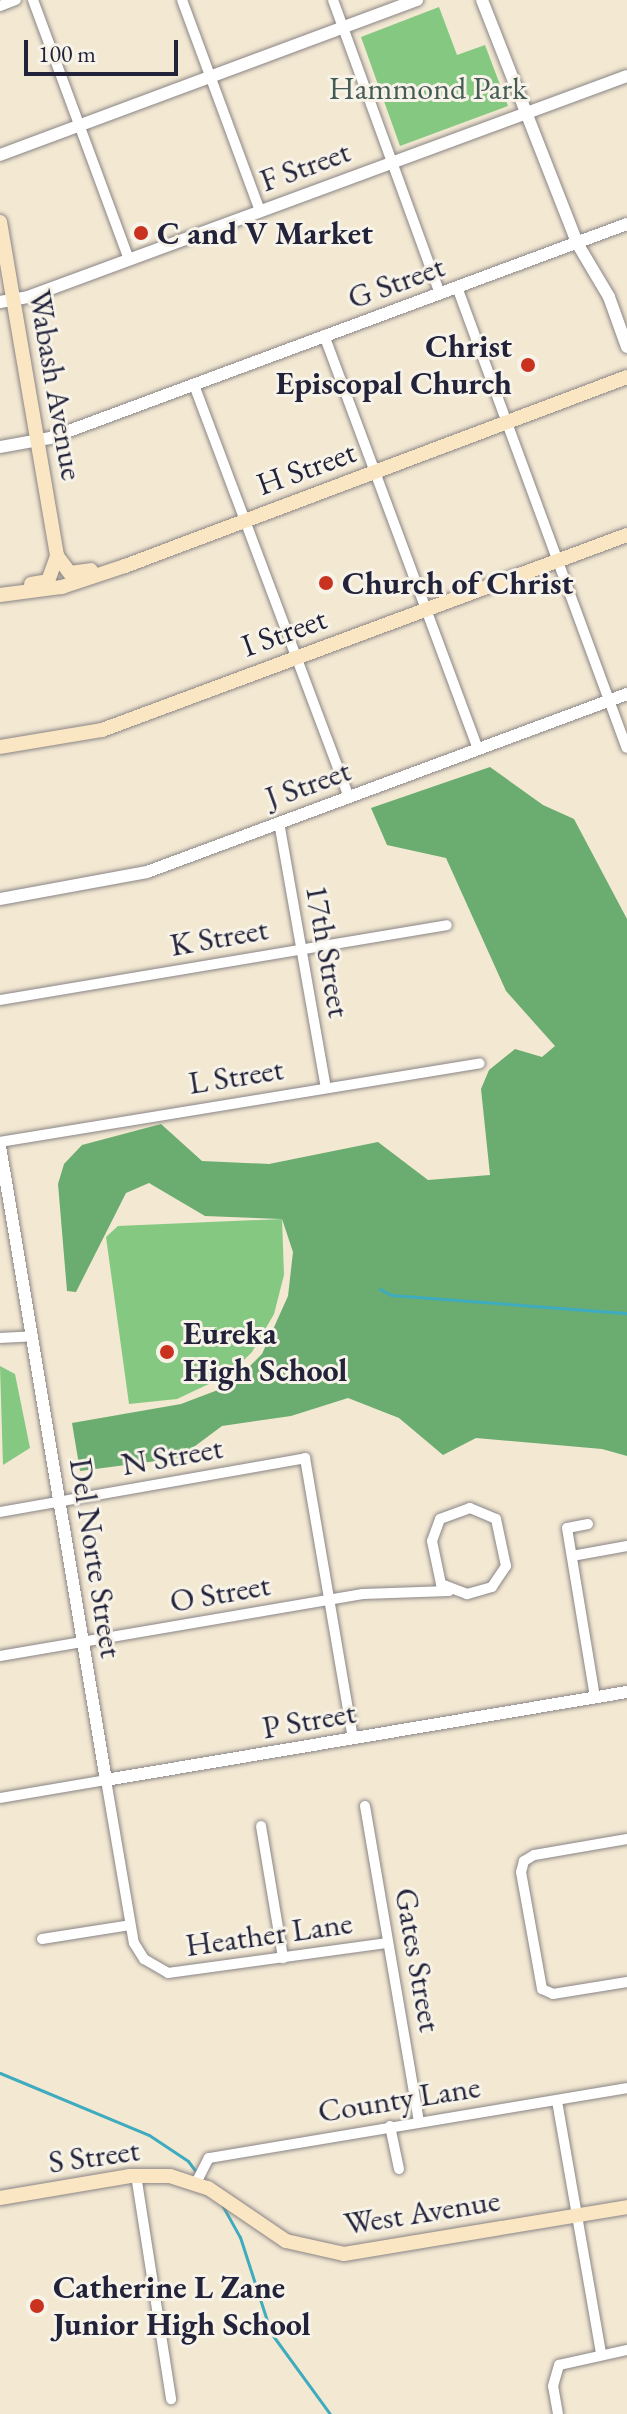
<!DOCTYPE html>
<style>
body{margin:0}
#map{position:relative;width:627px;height:2414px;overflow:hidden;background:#f3e8d2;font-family:"EB Garamond",serif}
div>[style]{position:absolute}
.green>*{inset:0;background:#84c882}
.forest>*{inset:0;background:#6bac70}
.stream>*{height:3px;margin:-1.5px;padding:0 1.5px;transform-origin:1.5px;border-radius:1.5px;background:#3fabbe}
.roads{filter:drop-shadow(0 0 2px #8a8586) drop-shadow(0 0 2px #8a8586)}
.minor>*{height:10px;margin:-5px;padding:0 5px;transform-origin:5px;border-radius:5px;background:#fff}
.tertiary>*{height:12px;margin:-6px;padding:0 6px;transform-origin:6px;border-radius:6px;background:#fff}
.secondary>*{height:14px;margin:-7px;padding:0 7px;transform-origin:7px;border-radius:7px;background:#fbe6c4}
.dots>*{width:22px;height:22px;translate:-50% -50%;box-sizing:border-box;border:4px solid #f7f3e8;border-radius:50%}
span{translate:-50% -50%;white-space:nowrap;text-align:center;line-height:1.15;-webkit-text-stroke:6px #f7f3e8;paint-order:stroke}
.park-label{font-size:32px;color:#445c54}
.street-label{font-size:32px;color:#22223b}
.poi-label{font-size:32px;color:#22223b;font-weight:700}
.left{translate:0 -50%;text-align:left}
.right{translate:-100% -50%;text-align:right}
.scale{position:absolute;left:24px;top:40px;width:154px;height:36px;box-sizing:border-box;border:4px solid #22223b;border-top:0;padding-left:10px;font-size:24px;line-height:28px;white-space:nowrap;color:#22223b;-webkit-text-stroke:6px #f7f3e8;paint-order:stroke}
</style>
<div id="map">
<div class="green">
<div style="clip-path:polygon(439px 7px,457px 55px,485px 45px,508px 106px,400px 146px,361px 37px)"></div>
<div style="clip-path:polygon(282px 1219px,284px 1275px,274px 1314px,252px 1352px,230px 1374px,177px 1399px,129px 1404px,106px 1237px,118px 1226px)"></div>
<div style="clip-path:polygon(0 1366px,15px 1374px,30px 1448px,3px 1465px)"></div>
</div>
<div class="forest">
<div style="clip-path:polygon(490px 767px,543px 805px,574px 819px,627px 919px,627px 1456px,602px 1449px,476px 1438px,443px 1455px,399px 1418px,348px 1398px,291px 1416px,222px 1426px,179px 1458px,80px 1471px,72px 1423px,181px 1404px,231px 1385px,262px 1354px,288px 1296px,293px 1252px,282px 1219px,205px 1216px,149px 1183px,126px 1193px,76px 1292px,67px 1291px,58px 1184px,64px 1164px,82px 1145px,161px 1124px,202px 1161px,269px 1164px,378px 1142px,428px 1180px,490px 1175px,481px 1089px,489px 1070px,515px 1049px,542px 1057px,555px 1046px,506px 991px,446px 858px,387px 845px,371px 808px)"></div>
</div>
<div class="stream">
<div style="left:380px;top:1289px;width:13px;rotate:29deg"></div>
<div style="left:391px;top:1295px;width:237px;rotate:4.4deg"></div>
<div style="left:0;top:2073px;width:161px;rotate:22.6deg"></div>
<div style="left:149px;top:2135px;width:47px;rotate:33.7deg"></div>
<div style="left:188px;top:2161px;width:15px;rotate:53deg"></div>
<div style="left:221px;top:2203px;width:39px;rotate:61deg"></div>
<div style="left:240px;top:2237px;width:101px;rotate:72.1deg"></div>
<div style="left:271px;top:2333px;width:100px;rotate:53.9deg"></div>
</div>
<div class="roads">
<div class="minor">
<div style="left:33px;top:0;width:277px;rotate:69.7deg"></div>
<div style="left:182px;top:0;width:225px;rotate:69.7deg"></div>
<div style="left:333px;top:0;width:313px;rotate:70deg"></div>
<div style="left:0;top:6px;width:17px;rotate:-21deg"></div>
<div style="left:457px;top:287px;width:491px;rotate:69.8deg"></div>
<div style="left:324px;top:335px;width:442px;rotate:69.6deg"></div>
<div style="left:194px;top:385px;width:440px;rotate:69.4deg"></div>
<div style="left:279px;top:822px;width:270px;rotate:80deg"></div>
<div style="left:0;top:1000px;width:453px;rotate:-9.5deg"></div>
<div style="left:0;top:1142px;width:486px;rotate:-9.3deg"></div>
<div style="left:0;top:1338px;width:33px;rotate:-3deg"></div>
<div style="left:470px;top:1508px;width:28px;rotate:23deg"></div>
<div style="left:496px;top:1519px;width:48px;rotate:78deg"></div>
<div style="left:506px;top:1566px;width:25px;rotate:124deg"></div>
<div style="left:492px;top:1587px;width:26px;rotate:164deg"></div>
<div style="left:467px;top:1594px;width:28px;rotate:-159deg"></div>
<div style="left:441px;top:1584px;width:44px;rotate:-101.8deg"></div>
<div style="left:432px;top:1541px;width:23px;rotate:-70deg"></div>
<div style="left:440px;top:1519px;width:32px;rotate:-20deg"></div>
<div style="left:0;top:1512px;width:310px;rotate:-10deg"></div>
<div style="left:305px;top:1458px;width:285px;rotate:80.3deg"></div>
<div style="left:588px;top:1524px;width:21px;rotate:169deg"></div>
<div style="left:567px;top:1528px;width:171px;rotate:80.6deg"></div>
<div style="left:572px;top:1556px;width:56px;rotate:-10.3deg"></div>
<div style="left:0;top:1656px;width:368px;rotate:-9.7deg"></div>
<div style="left:363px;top:1594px;width:86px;rotate:-2deg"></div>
<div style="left:0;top:1798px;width:108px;rotate:-9.6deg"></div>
<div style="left:106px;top:1780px;width:165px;rotate:80.3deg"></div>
<div style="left:134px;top:1943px;width:19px;rotate:58deg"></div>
<div style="left:144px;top:1959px;width:28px;rotate:30deg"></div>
<div style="left:168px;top:1973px;width:222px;rotate:-7.8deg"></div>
<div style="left:365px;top:1806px;width:321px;rotate:80.3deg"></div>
<div style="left:261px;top:1826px;width:134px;rotate:80.5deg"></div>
<div style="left:627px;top:1839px;width:94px;rotate:170.2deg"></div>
<div style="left:534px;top:1855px;width:12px;rotate:149deg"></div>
<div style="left:524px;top:1861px;width:11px;rotate:105deg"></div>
<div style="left:521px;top:1872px;width:119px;rotate:79.8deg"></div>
<div style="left:542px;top:1989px;width:12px;rotate:24deg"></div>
<div style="left:553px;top:1994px;width:75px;rotate:-9.2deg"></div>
<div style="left:42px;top:1939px;width:89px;rotate:-9deg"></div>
<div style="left:557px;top:2101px;width:257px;rotate:80.1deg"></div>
<div style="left:390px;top:2126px;width:44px;rotate:78.2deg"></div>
<div style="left:136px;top:2175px;width:227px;rotate:81.1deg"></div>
<div style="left:196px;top:2183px;width:28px;rotate:-63deg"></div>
<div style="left:209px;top:2158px;width:424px;rotate:-9.5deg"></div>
<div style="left:558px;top:2414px;width:28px;rotate:-100deg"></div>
<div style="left:553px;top:2386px;width:22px;rotate:-74deg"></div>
<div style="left:559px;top:2365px;width:70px;rotate:-12.4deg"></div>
</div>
<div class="tertiary">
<div style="left:482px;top:0;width:261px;rotate:68.6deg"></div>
<div style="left:577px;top:243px;width:63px;rotate:59.3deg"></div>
<div style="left:609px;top:297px;width:53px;rotate:70.2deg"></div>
<div style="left:0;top:155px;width:445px;rotate:-20.4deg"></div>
<div style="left:0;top:302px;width:28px;rotate:-10deg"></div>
<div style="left:28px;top:297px;width:638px;rotate:-20.25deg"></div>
<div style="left:0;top:447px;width:51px;rotate:-10.2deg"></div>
<div style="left:50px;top:438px;width:615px;rotate:-20.35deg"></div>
<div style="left:0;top:899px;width:149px;rotate:-10.4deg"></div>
<div style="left:147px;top:872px;width:512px;rotate:-20.35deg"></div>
<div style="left:0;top:1146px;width:643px;rotate:80.51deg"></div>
<div style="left:106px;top:1780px;width:528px;rotate:-9.59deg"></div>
</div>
<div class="secondary">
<div style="left:0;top:222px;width:339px;rotate:80.3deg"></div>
<div style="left:57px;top:556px;width:21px;rotate:53deg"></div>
<div style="left:70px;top:573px;width:21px;rotate:-8deg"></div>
<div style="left:31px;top:584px;width:17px;rotate:-10deg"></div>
<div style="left:48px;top:581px;width:27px;rotate:-70deg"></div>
<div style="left:0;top:595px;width:63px;rotate:-7.4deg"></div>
<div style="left:62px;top:587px;width:66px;rotate:-18.4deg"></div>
<div style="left:125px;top:566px;width:536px;rotate:-20.63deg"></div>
<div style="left:0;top:747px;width:103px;rotate:-9.5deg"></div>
<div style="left:102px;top:730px;width:560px;rotate:-20.38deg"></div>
<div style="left:0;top:2198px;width:132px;rotate:-9.6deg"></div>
<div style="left:130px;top:2176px;width:40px"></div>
<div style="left:170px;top:2176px;width:40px;rotate:18deg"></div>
<div style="left:208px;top:2188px;width:94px;rotate:34.2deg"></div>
<div style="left:286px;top:2241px;width:59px;rotate:12.6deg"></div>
<div style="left:344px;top:2254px;width:287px;rotate:-9.4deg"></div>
</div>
</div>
<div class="dots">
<div style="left:141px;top:233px;background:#c8321e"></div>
<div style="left:528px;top:365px;background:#c8321e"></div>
<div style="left:326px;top:583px;background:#c8321e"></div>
<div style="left:167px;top:1352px;background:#c8321e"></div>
<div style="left:37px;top:2306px;background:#c8321e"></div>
</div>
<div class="park-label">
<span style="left:428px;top:88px">Hammond Park</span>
</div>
<div class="street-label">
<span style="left:305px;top:166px;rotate:-20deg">F Street</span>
<span style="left:396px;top:282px;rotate:-20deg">G Street</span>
<span style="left:56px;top:385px;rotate:80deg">Wabash Avenue</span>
<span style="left:306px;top:468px;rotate:-20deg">H Street</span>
<span style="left:284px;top:632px;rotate:-20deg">I Street</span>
<span style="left:308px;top:784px;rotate:-20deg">J Street</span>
<span style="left:219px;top:937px;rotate:-10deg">K Street</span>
<span style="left:328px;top:951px;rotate:80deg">17th Street</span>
<span style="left:236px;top:1076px;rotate:-9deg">L Street</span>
<span style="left:172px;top:1456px;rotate:-10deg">N Street</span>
<span style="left:96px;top:1558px;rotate:81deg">Del Norte Street</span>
<span style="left:220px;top:1593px;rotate:-10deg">O Street</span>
<span style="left:309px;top:1720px;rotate:-10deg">P Street</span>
<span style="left:269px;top:1934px;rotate:-8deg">Heather Lane</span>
<span style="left:418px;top:1960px;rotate:80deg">Gates Street</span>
<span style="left:399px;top:2099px;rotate:-9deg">County Lane</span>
<span style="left:94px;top:2156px;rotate:-8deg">S Street</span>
<span style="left:422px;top:2212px;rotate:-9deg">West Avenue</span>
</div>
<div class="poi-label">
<span class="left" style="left:157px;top:233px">C and V Market</span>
<span class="right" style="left:512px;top:365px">Christ<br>Episcopal Church</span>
<span class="left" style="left:342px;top:583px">Church of Christ</span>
<span class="left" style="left:183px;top:1352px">Eureka<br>High School</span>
<span class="left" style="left:53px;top:2306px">Catherine L Zane<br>Junior High School</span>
</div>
<div class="scale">100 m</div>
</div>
